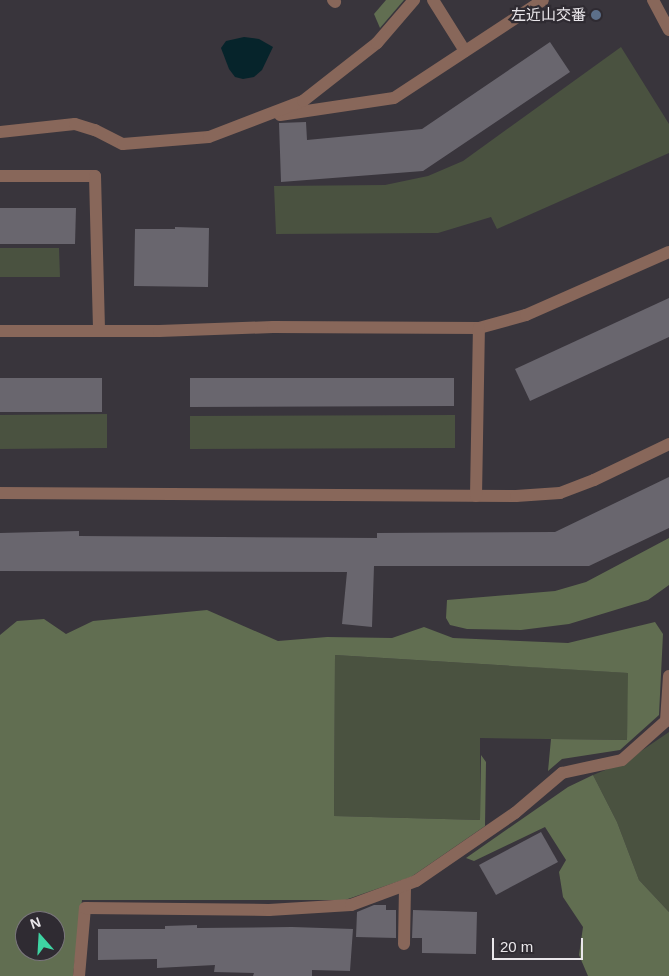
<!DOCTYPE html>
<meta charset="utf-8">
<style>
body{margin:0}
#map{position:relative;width:669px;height:976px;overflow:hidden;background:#39353c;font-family:Arial,"Noto Sans JP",sans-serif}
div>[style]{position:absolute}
.green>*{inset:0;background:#4a5240}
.forest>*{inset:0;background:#616e51}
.water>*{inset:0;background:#06242b}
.building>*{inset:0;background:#69666e}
.minor>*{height:12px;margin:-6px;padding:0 6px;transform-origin:6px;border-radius:6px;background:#88675a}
.dots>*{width:14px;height:14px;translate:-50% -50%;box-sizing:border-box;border:2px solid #2f2b32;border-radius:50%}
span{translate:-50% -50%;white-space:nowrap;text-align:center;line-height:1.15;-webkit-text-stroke:4.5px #2f2b32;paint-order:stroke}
.poi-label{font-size:15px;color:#eae7eb}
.right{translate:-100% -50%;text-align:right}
.north{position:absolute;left:15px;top:911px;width:50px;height:50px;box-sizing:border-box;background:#2f2b32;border:1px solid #7a767c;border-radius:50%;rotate:341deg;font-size:14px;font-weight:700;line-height:20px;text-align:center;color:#eae7eb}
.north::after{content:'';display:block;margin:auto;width:18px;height:22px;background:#3ed4a3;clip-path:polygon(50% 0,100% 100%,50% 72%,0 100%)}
.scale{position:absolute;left:492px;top:938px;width:91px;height:22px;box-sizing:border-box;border:2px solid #eae7eb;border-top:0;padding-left:6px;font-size:15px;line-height:18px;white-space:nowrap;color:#eae7eb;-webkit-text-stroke:4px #2f2b32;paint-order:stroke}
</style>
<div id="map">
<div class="green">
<div style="clip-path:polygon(621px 47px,669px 124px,669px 153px,497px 229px,491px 217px,438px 233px,276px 234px,274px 186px,385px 185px,428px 176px,463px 161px)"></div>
<div style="clip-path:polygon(0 248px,59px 248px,60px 277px,0 277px)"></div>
<div style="clip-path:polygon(107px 414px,107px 448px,0 449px,0 415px)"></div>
<div style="clip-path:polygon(455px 415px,455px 448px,190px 449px,190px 416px)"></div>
<div style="clip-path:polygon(335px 655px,629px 673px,627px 740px,480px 738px,480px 820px,334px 816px)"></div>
<div style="clip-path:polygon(669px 732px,669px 912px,639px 880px,617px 822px,593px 775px,625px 762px)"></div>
</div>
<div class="forest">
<div style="clip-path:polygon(386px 0,404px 0,380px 28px,374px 14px)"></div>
<div style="clip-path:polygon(669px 538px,669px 585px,648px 600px,569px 624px,521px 630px,467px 629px,450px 625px,446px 618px,447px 600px,555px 591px,586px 582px)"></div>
<div style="clip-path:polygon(evenodd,207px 610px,278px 641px,327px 637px,392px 638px,424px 627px,453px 638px,568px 643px,655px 622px,663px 634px,659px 715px,620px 750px,562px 759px,548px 771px,551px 739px,627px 740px,628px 673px,335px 655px,334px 816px,480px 820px,481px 755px,486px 762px,485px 826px,411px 877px,345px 900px,82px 900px,73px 976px,0 976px,0 635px,17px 621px,44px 619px,66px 634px,93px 621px,207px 610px,25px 921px,55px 921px,55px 951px,25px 951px,25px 921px)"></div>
<div style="clip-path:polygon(593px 775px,617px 822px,639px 880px,669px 912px,669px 976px,588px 976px,579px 955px,583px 927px,563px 897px,559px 872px,566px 860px,545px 827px,474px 861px,466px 858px,568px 787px)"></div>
</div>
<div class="water">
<div style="clip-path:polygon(244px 37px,259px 39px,273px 47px,262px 70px,254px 77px,243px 79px,235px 77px,229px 69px,221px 48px,226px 41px)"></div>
</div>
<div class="building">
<div style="clip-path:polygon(550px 42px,570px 72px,423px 171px,281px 182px,279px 123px,306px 122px,307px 140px,422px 129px)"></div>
<div style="clip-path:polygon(0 208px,76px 208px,75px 244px,0 244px)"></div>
<div style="clip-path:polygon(175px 227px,209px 228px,208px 287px,134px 286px,135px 229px,175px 229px)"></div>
<div style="clip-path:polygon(669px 298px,669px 337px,530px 401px,515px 369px)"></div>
<div style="clip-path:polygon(0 378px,102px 378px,102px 412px,0 412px)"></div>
<div style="clip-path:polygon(190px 378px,454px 378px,454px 406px,190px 407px)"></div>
<div style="clip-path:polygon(669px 477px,669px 528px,589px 566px,374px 566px,372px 627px,342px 624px,347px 572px,0 571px,0 533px,79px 531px,79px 536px,377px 538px,377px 533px,555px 532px)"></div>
<div style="clip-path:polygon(541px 832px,558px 862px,496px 895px,479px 865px)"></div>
<div style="clip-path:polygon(374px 905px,386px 905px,386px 910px,396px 910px,396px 938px,356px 937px,357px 912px)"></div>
<div style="clip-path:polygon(413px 910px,477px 912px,476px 954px,422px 953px,422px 938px,412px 938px)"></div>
<div style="clip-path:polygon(197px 925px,197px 928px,292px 927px,353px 929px,350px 971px,312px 970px,312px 976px,253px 976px,254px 973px,214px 972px,215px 965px,157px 968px,157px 959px,98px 960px,98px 929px,165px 929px,165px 926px)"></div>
</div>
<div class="minor">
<div style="left:333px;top:0;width:3px;rotate:45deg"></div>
<div style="left:433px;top:0;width:60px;rotate:57.9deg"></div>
<div style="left:653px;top:0;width:34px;rotate:62deg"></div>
<div style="left:280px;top:115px;width:115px;rotate:-8.5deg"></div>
<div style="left:394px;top:98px;width:178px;rotate:-33.3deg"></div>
<div style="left:0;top:132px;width:75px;rotate:-6.1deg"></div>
<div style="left:75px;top:124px;width:21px;rotate:17deg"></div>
<div style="left:95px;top:130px;width:31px;rotate:27deg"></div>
<div style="left:123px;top:144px;width:86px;rotate:-4.7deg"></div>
<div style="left:209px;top:137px;width:101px;rotate:-21deg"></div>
<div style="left:303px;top:101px;width:94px;rotate:-38.1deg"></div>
<div style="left:377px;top:43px;width:57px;rotate:-49.3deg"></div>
<div style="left:0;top:176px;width:95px"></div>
<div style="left:95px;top:176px;width:155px;rotate:88.5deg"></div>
<div style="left:0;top:331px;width:159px"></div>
<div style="left:159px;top:331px;width:114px;rotate:-2deg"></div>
<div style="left:273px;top:327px;width:206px;rotate:0.3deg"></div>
<div style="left:479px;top:328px;width:49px;rotate:-15.5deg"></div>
<div style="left:526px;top:315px;width:156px;rotate:-23.8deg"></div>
<div style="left:0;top:493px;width:516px;rotate:0.33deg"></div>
<div style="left:516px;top:496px;width:44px;rotate:-3.9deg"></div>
<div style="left:560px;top:493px;width:36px;rotate:-21deg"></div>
<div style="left:594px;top:480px;width:83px;rotate:-25.6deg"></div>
<div style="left:476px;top:496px;width:168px;rotate:-89deg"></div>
<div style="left:404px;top:944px;width:59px;rotate:-89deg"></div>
<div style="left:79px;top:976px;width:68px;rotate:-85deg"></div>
<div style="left:85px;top:908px;width:184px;rotate:0.6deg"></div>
<div style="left:269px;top:910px;width:82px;rotate:-3.5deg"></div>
<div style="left:351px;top:905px;width:69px;rotate:-20.3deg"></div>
<div style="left:416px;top:881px;width:120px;rotate:-34.5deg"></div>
<div style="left:515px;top:813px;width:62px;rotate:-40.4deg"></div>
<div style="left:562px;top:773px;width:61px;rotate:-12.2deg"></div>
<div style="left:622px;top:760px;width:59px;rotate:-41.6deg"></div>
<div style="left:666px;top:721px;width:45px;rotate:-86.2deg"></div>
</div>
<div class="dots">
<div style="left:596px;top:15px;background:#5c6f8a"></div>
</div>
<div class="poi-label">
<span class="right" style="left:586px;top:15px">左近山交番</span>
</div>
<div class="north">N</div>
<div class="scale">20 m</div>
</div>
